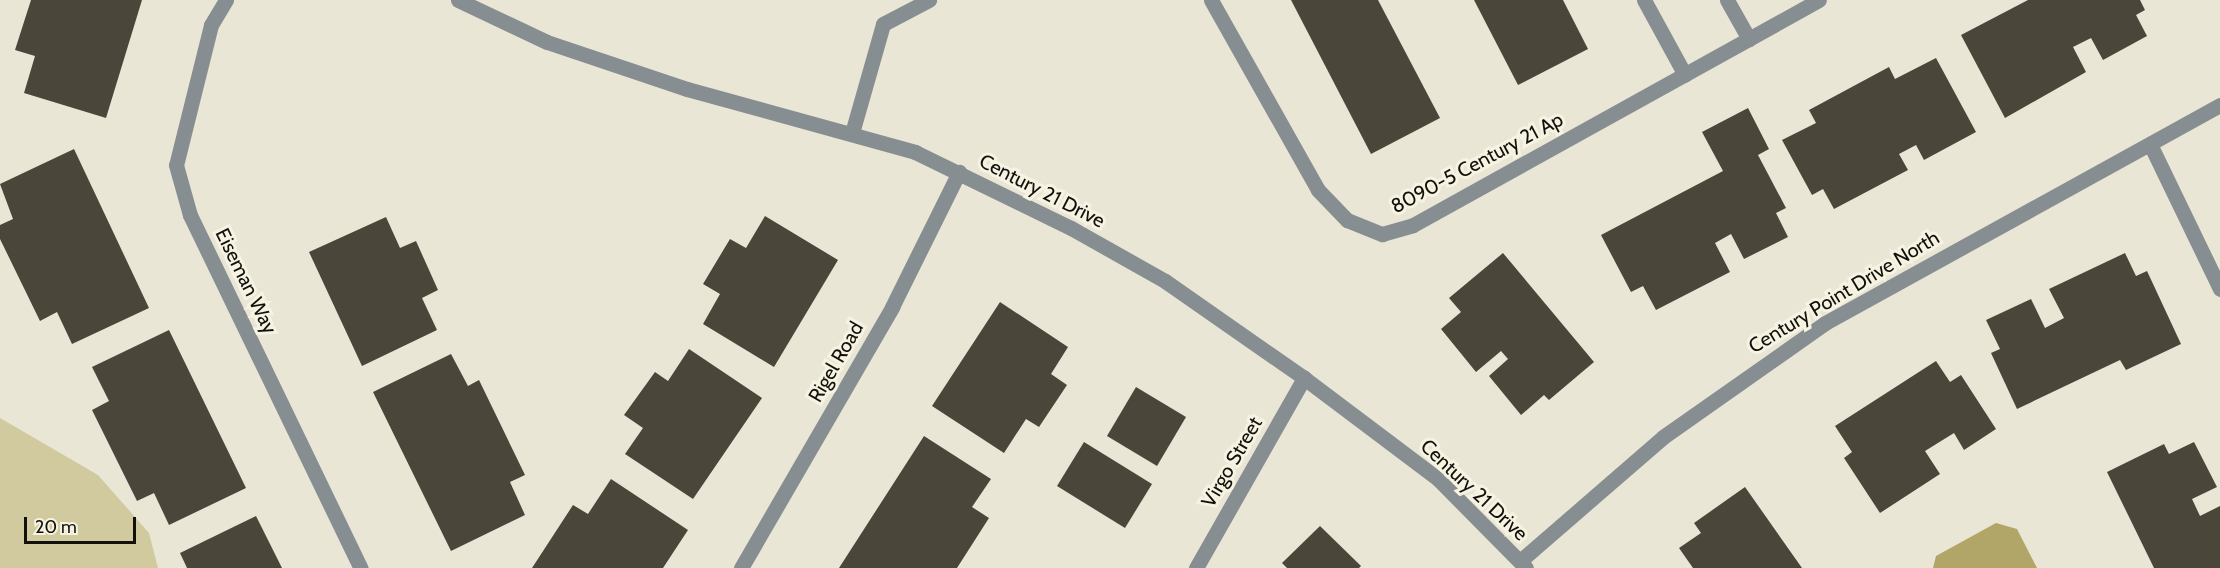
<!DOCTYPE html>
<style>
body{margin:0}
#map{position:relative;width:2220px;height:568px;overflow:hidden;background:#e9e6d6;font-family:Cabin,sans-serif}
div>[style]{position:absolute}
.green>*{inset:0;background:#d1ca9e}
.water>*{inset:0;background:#b1a668}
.building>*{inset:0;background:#4a473a}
.service>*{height:15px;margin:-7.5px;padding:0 7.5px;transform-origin:7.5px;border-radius:7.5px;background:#878e92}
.minor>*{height:15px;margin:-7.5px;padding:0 7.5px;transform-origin:7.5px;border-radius:7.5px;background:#878e92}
span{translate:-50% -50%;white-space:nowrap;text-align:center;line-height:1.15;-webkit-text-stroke:6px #f6f3e3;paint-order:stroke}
.street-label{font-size:20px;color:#11100a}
.scale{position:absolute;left:24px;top:517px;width:112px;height:27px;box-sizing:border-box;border:3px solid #11100a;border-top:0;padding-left:8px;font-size:18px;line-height:21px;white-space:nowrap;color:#11100a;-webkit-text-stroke:4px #f6f3e3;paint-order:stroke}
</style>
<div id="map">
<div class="green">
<div style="clip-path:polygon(0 418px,98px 475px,149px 533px,158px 568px,0 568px)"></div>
</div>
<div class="water">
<div style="clip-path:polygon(1996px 523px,2017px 529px,2037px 568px,1933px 568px,1936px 556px)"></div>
</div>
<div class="building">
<div style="clip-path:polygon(31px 0,142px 0,106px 118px,24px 93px,35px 56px,15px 50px)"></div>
<div style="clip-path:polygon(1291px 0,1378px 0,1440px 118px,1371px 154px)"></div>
<div style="clip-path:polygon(1474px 0,1563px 0,1588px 49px,1518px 85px)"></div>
<div style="clip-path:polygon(2028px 0,2140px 0,2145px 10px,2136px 15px,2147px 36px,2103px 60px,2091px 38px,2073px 47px,2086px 72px,2005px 118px,1961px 35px)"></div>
<div style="clip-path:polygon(1936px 58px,1976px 132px,1924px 160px,1916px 145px,1899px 154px,1908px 170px,1834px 209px,1823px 189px,1812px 195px,1782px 140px,1816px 123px,1809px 110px,1889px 67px,1895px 79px)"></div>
<div style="clip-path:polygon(1748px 108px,1769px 149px,1758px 155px,1786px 208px,1776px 213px,1788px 237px,1744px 259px,1731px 234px,1715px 243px,1730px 272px,1656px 310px,1643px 286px,1631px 292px,1601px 235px,1723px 171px,1702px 132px)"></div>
<div style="clip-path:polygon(74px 149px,149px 308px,72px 344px,57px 312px,40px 321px,0 239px,0 225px,13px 219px,0 184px)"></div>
<div style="clip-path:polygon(765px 216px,838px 260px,774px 367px,703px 324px,720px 294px,703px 284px,730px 239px,746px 248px)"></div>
<div style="clip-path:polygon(386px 217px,400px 248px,416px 241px,438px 290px,422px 298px,437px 330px,362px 366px,309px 252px)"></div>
<div style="clip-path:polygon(1503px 253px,1594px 362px,1549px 400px,1544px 395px,1521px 415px,1489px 376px,1508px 359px,1501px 351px,1476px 372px,1441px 329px,1461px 312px,1449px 298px)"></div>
<div style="clip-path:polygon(2125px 253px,2136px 276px,2147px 271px,2181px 344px,2126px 370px,2120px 360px,2017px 409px,1991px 353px,2000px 349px,1986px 320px,2031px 299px,2045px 328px,2064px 318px,2049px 289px)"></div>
<div style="clip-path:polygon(1000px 302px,1068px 347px,1051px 374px,1067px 385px,1039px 427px,1026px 419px,1004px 453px,932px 406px)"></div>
<div style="clip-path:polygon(169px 330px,246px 488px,169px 525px,154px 493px,137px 501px,92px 410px,109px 401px,92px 367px)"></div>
<div style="clip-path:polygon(689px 349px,762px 398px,693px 499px,625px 454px,643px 428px,624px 415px,655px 372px,668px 381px)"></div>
<div style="clip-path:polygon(451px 354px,468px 386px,479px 380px,525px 475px,510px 482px,525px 515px,451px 551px,373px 392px)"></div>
<div style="clip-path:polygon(1936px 361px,1950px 382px,1961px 375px,1996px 429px,1964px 450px,1954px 433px,1925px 451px,1940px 474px,1880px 513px,1844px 458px,1852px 452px,1835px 426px)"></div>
<div style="clip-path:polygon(1136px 387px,1186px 417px,1157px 466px,1107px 436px)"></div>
<div style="clip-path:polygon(924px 436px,991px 479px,972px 507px,989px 518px,957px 568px,839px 568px)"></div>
<div style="clip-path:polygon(1084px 442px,1152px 484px,1125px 528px,1057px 486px)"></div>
<div style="clip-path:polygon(2194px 442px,2217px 487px,2192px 499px,2200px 516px,2220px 506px,2220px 568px,2154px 568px,2107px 472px,2164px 444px,2169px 454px)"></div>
<div style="clip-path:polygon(611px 479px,688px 530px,663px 568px,532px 568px,573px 505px,588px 514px)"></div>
<div style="clip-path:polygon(1745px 487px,1802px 568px,1693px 568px,1679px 548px,1701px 533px,1694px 523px)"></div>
<div style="clip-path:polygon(256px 516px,282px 568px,187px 568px,180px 553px)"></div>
<div style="clip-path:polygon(1320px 526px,1361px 566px,1359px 568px,1287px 568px,1282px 563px)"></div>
</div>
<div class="service">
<div style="left:226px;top:0;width:29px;rotate:121deg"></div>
<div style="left:211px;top:25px;width:144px;rotate:104deg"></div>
<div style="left:176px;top:165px;width:52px;rotate:74.4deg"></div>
<div style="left:190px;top:215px;width:392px;rotate:64.2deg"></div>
<div style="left:852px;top:133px;width:113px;rotate:-74.1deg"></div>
<div style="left:883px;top:24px;width:52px;rotate:-27.6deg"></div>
<div style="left:741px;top:568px;width:302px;rotate:-59.9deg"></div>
<div style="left:892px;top:307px;width:151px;rotate:-63.6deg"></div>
</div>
<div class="minor">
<div style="left:458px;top:0;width:98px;rotate:25.3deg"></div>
<div style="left:547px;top:42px;width:148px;rotate:18.6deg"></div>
<div style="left:687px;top:89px;width:237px;rotate:15.4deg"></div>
<div style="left:915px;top:152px;width:174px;rotate:26deg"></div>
<div style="left:1071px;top:228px;width:108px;rotate:29.4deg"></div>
<div style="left:1165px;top:281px;width:169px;rotate:34.9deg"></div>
<div style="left:1304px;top:378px;width:168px;rotate:37deg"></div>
<div style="left:1438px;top:479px;width:125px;rotate:45.3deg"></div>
<div style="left:1211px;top:0;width:218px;rotate:60.6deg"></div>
<div style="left:1318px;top:190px;width:42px;rotate:46deg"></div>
<div style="left:1347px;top:220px;width:38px;rotate:22deg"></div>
<div style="left:1382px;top:234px;width:32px;rotate:-16deg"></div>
<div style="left:1413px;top:225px;width:464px;rotate:-29deg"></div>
<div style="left:1644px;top:0;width:85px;rotate:61.3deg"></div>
<div style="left:1727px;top:0;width:45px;rotate:60.6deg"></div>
<div style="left:2150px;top:144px;width:161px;rotate:64.2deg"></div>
<div style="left:1520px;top:561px;width:189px;rotate:-40.9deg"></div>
<div style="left:1663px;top:437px;width:198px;rotate:-35.1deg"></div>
<div style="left:1825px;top:323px;width:451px;rotate:-28.9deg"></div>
<div style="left:1196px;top:568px;width:219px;rotate:-60.4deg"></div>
</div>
<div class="street-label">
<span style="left:1477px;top:163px;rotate:-28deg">8090-5 Century 21 Ap</span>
<span style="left:1042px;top:191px;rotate:27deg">Century 21 Drive</span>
<span style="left:246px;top:281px;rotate:64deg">Eiseman Way</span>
<span style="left:1844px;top:292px;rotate:-31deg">Century Point Drive North</span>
<span style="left:836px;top:362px;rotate:-60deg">Rigel Road</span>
<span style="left:1232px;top:462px;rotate:-60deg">Virgo Street</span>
<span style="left:1474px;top:490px;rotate:43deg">Century 21 Drive</span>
</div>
<div class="scale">20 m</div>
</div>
